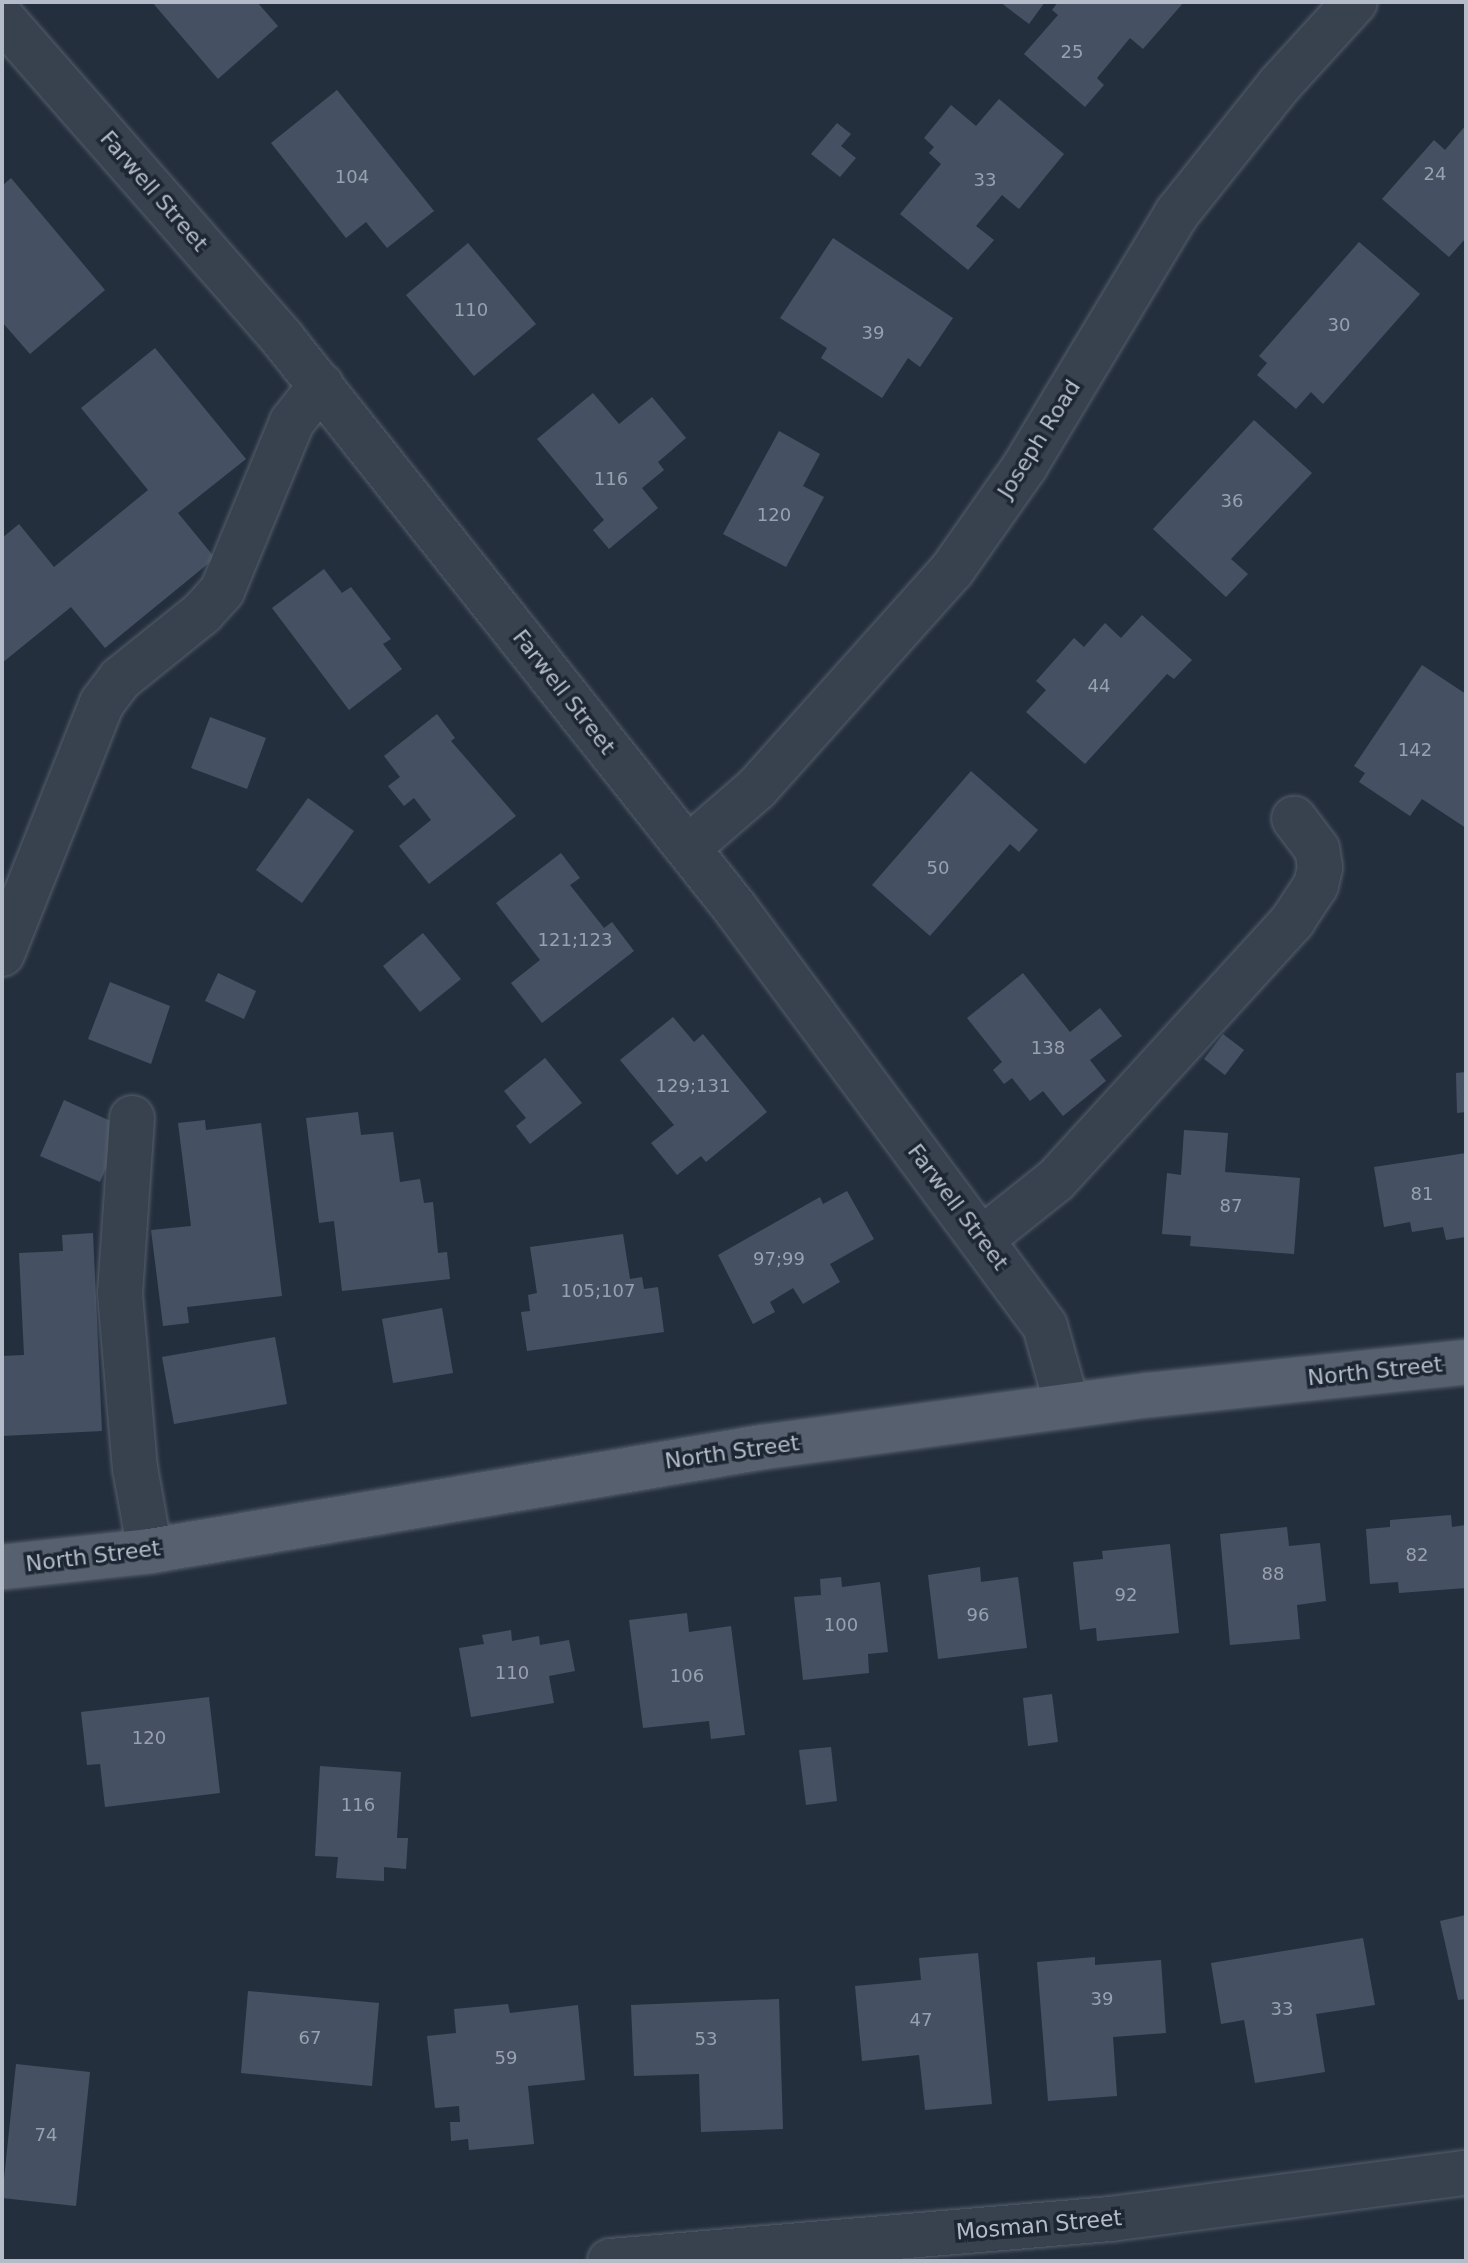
<!DOCTYPE html>
<style>
body{margin:0}
#map{position:relative;width:1468px;height:2263px;overflow:hidden;background:#242f3e;font-family:"DejaVu Sans",sans-serif}
div>[style]{position:absolute}
.building>*{inset:0;background:#455162}
.roads{filter:drop-shadow(0 0 2px #565f6c) drop-shadow(0 0 2px #565f6c)}
.minor>*{height:44px;margin:-22px;padding:0 22px;transform-origin:22px;border-radius:22px;background:#38414e}
.major>*{height:44px;margin:-22px;padding:0 22px;transform-origin:22px;border-radius:22px;background:#56606e}
span{translate:-50% -50%;white-space:nowrap;text-align:center;line-height:1.15;-webkit-text-stroke:7px #1d2633;paint-order:stroke}
.number-label{font-size:18px;color:#98a1af}
.number-label span{-webkit-text-stroke-width:0}
.street-label{font-size:22px;color:#b4bcc9}
.frame{position:absolute;inset:0;border:4px solid #b4bcc9;pointer-events:none}
</style>
<div id="map">
<div class="building">
<div style="clip-path:polygon(152px 2px,257px 2px,278px 26px,218px 79px)"></div>
<div style="clip-path:polygon(1000px 2px,1045px 2px,1029px 24px)"></div>
<div style="clip-path:polygon(1058px 2px,1184px 2px,1143px 49px,1130px 38px,1097px 78px,1104px 85px,1085px 107px,1024px 54px,1058px 15px,1052px 10px)"></div>
<div style="clip-path:polygon(337px 90px,434px 211px,387px 248px,366px 222px,346px 238px,271px 143px)"></div>
<div style="clip-path:polygon(999px 99px,1064px 154px,1019px 209px,1002px 195px,976px 226px,994px 240px,968px 270px,900px 214px,941px 164px,929px 153px,934px 147px,924px 138px,951px 105px,976px 126px)"></div>
<div style="clip-path:polygon(837px 123px,851px 134px,841px 146px,856px 158px,840px 177px,811px 154px)"></div>
<div style="clip-path:polygon(1466px 125px,1466px 238px,1449px 257px,1382px 199px,1434px 140px,1445px 150px)"></div>
<div style="clip-path:polygon(11px 178px,105px 290px,30px 354px,2px 322px,2px 186px)"></div>
<div style="clip-path:polygon(833px 238px,953px 318px,920px 367px,908px 358px,882px 398px,821px 358px,827px 348px,780px 318px)"></div>
<div style="clip-path:polygon(1359px 242px,1420px 294px,1323px 404px,1311px 392px,1296px 409px,1257px 375px,1267px 363px,1259px 356px)"></div>
<div style="clip-path:polygon(468px 243px,536px 324px,474px 376px,406px 295px)"></div>
<div style="clip-path:polygon(155px 348px,246px 459px,178px 513px,215px 558px,105px 648px,71px 607px,2px 663px,2px 538px,19px 524px,54px 567px,148px 490px,81px 408px)"></div>
<div style="clip-path:polygon(593px 393px,619px 424px,652px 397px,686px 438px,658px 462px,664px 470px,642px 488px,658px 508px,609px 549px,593px 530px,604px 520px,537px 439px)"></div>
<div style="clip-path:polygon(1254px 420px,1312px 473px,1231px 559px,1248px 574px,1226px 597px,1153px 529px)"></div>
<div style="clip-path:polygon(779px 431px,820px 454px,803px 486px,824px 497px,786px 567px,723px 534px)"></div>
<div style="clip-path:polygon(324px 569px,342px 593px,351px 587px,391px 639px,383px 644px,402px 669px,349px 710px,272px 608px)"></div>
<div style="clip-path:polygon(1142px 615px,1192px 660px,1174px 679px,1167px 674px,1085px 764px,1026px 712px,1046px 690px,1036px 681px,1074px 638px,1084px 647px,1105px 623px,1121px 638px)"></div>
<div style="clip-path:polygon(1422px 665px,1466px 694px,1466px 828px,1422px 799px,1410px 816px,1359px 782px,1365px 773px,1354px 766px)"></div>
<div style="clip-path:polygon(437px 714px,455px 738px,451px 741px,516px 816px,429px 884px,399px 846px,431px 820px,414px 798px,404px 806px,388px 786px,400px 777px,384px 756px)"></div>
<div style="clip-path:polygon(210px 717px,266px 738px,247px 789px,191px 768px)"></div>
<div style="clip-path:polygon(971px 771px,1038px 830px,1019px 852px,1010px 844px,930px 936px,872px 885px)"></div>
<div style="clip-path:polygon(308px 798px,354px 831px,302px 903px,256px 870px)"></div>
<div style="clip-path:polygon(561px 853px,580px 878px,570px 885px,604px 928px,612px 922px,634px 951px,542px 1023px,511px 983px,540px 960px,496px 903px)"></div>
<div style="clip-path:polygon(423px 933px,461px 979px,420px 1012px,383px 966px)"></div>
<div style="clip-path:polygon(218px 973px,256px 991px,244px 1019px,205px 1001px)"></div>
<div style="clip-path:polygon(1023px 973px,1070px 1032px,1100px 1008px,1122px 1036px,1090px 1060px,1106px 1081px,1063px 1116px,1043px 1091px,1030px 1101px,1012px 1078px,1004px 1084px,993px 1070px,1002px 1062px,967px 1018px)"></div>
<div style="clip-path:polygon(110px 982px,170px 1006px,151px 1064px,88px 1039px)"></div>
<div style="clip-path:polygon(673px 1017px,694px 1042px,703px 1034px,767px 1112px,706px 1162px,701px 1156px,677px 1175px,651px 1143px,674px 1125px,620px 1060px)"></div>
<div style="clip-path:polygon(1223px 1034px,1244px 1050px,1225px 1075px,1204px 1059px)"></div>
<div style="clip-path:polygon(545px 1058px,582px 1103px,530px 1144px,516px 1126px,526px 1118px,504px 1091px)"></div>
<div style="clip-path:polygon(1466px 1072px,1466px 1112px,1457px 1113px,1456px 1073px)"></div>
<div style="clip-path:polygon(64px 1100px,124px 1127px,100px 1182px,40px 1156px)"></div>
<div style="clip-path:polygon(358px 1112px,361px 1135px,393px 1132px,400px 1182px,420px 1179px,424px 1203px,433px 1202px,438px 1253px,447px 1252px,450px 1279px,342px 1291px,334px 1221px,319px 1223px,306px 1118px)"></div>
<div style="clip-path:polygon(205px 1120px,206px 1130px,261px 1123px,282px 1296px,187px 1307px,189px 1323px,163px 1326px,151px 1230px,191px 1226px,178px 1123px)"></div>
<div style="clip-path:polygon(1184px 1130px,1228px 1133px,1225px 1172px,1300px 1178px,1294px 1254px,1190px 1246px,1191px 1236px,1162px 1234px,1167px 1173px,1181px 1175px)"></div>
<div style="clip-path:polygon(1466px 1153px,1466px 1237px,1446px 1240px,1443px 1227px,1412px 1232px,1410px 1222px,1384px 1227px,1374px 1167px)"></div>
<div style="clip-path:polygon(847px 1191px,874px 1239px,830px 1264px,840px 1282px,803px 1304px,793px 1288px,770px 1302px,775px 1312px,753px 1324px,718px 1255px,820px 1197px,823px 1204px)"></div>
<div style="clip-path:polygon(93px 1233px,102px 1431px,2px 1436px,2px 1356px,24px 1355px,19px 1253px,63px 1251px,62px 1235px)"></div>
<div style="clip-path:polygon(623px 1234px,630px 1279px,642px 1277px,644px 1289px,658px 1287px,664px 1332px,527px 1351px,521px 1312px,530px 1311px,528px 1295px,537px 1293px,530px 1247px)"></div>
<div style="clip-path:polygon(442px 1308px,453px 1373px,393px 1383px,382px 1319px)"></div>
<div style="clip-path:polygon(275px 1337px,287px 1404px,174px 1424px,162px 1357px)"></div>
<div style="clip-path:polygon(1451px 1515px,1452px 1527px,1466px 1525px,1466px 1588px,1399px 1593px,1398px 1582px,1370px 1584px,1366px 1529px,1390px 1527px,1390px 1520px)"></div>
<div style="clip-path:polygon(1287px 1527px,1289px 1546px,1320px 1543px,1326px 1601px,1297px 1605px,1300px 1639px,1230px 1645px,1220px 1534px)"></div>
<div style="clip-path:polygon(1170px 1544px,1179px 1633px,1097px 1641px,1096px 1628px,1080px 1630px,1073px 1562px,1103px 1559px,1102px 1551px)"></div>
<div style="clip-path:polygon(980px 1567px,981px 1582px,1018px 1577px,1027px 1648px,938px 1659px,928px 1575px)"></div>
<div style="clip-path:polygon(841px 1577px,842px 1587px,880px 1582px,888px 1652px,868px 1654px,869px 1673px,803px 1680px,794px 1597px,821px 1595px,820px 1579px)"></div>
<div style="clip-path:polygon(687px 1613px,689px 1632px,731px 1626px,745px 1735px,711px 1739px,709px 1721px,643px 1728px,629px 1620px)"></div>
<div style="clip-path:polygon(511px 1630px,512px 1641px,539px 1636px,540px 1645px,569px 1640px,575px 1671px,549px 1676px,554px 1703px,471px 1717px,459px 1648px,484px 1644px,482px 1635px)"></div>
<div style="clip-path:polygon(1052px 1694px,1058px 1742px,1028px 1746px,1023px 1698px)"></div>
<div style="clip-path:polygon(209px 1697px,220px 1793px,105px 1807px,100px 1764px,87px 1765px,81px 1712px)"></div>
<div style="clip-path:polygon(831px 1747px,837px 1801px,806px 1805px,799px 1750px)"></div>
<div style="clip-path:polygon(320px 1766px,401px 1772px,397px 1838px,408px 1838px,406px 1869px,384px 1867px,384px 1881px,336px 1878px,338px 1857px,315px 1856px)"></div>
<div style="clip-path:polygon(1466px 1915px,1466px 1999px,1458px 2000px,1440px 1921px)"></div>
<div style="clip-path:polygon(1363px 1938px,1375px 2005px,1316px 2014px,1325px 2072px,1255px 2083px,1244px 2020px,1221px 2024px,1211px 1963px)"></div>
<div style="clip-path:polygon(978px 1953px,992px 2104px,925px 2110px,919px 2055px,862px 2061px,855px 1986px,921px 1980px,919px 1958px)"></div>
<div style="clip-path:polygon(1095px 1957px,1095px 1965px,1161px 1960px,1166px 2033px,1113px 2037px,1117px 2096px,1048px 2101px,1037px 1962px)"></div>
<div style="clip-path:polygon(248px 1991px,379px 2003px,372px 2086px,241px 2073px)"></div>
<div style="clip-path:polygon(779px 1999px,783px 2129px,701px 2132px,699px 2074px,634px 2076px,631px 2005px)"></div>
<div style="clip-path:polygon(508px 2004px,510px 2013px,578px 2005px,585px 2080px,528px 2086px,534px 2144px,469px 2150px,468px 2139px,451px 2141px,450px 2122px,460px 2122px,459px 2106px,435px 2108px,427px 2036px,456px 2033px,454px 2009px)"></div>
<div style="clip-path:polygon(16px 2064px,90px 2072px,76px 2206px,2px 2198px)"></div>
</div>
<div class="roads">
<div class="minor">
<div style="left:2px;top:18px;width:425px;rotate:48.8deg"></div>
<div style="left:282px;top:338px;width:728px;rotate:51.52deg"></div>
<div style="left:735px;top:908px;width:520px;rotate:53.44deg"></div>
<div style="left:1045px;top:1326px;width:82px;rotate:74.4deg"></div>
<div style="left:688px;top:848px;width:91px;rotate:-41deg"></div>
<div style="left:757px;top:788px;width:292px;rotate:-48.2deg"></div>
<div style="left:952px;top:570px;width:127px;rotate:-54.9deg"></div>
<div style="left:1025px;top:466px;width:295px;rotate:-59deg"></div>
<div style="left:1177px;top:213px;width:165px;rotate:-51.4deg"></div>
<div style="left:1280px;top:84px;width:111px;rotate:-47.6deg"></div>
<div style="left:2px;top:954px;width:270px;rotate:-68.3deg"></div>
<div style="left:102px;top:703px;width:30px;rotate:-53deg"></div>
<div style="left:120px;top:679px;width:105px;rotate:-38.8deg"></div>
<div style="left:202px;top:613px;width:30px;rotate:-48deg"></div>
<div style="left:222px;top:591px;width:183px;rotate:-67.5deg"></div>
<div style="left:292px;top:422px;width:47px;rotate:-51.9deg"></div>
<div style="left:132px;top:1118px;width:176px;rotate:93.9deg"></div>
<div style="left:120px;top:1294px;width:175px;rotate:85.1deg"></div>
<div style="left:135px;top:1468px;width:84px;rotate:79.8deg"></div>
<div style="left:982px;top:1239px;width:95px;rotate:-38.6deg"></div>
<div style="left:1056px;top:1180px;width:352px;rotate:-47.6deg"></div>
<div style="left:1293px;top:920px;width:42px;rotate:-56.7deg"></div>
<div style="left:1316px;top:885px;width:18px;rotate:-77deg"></div>
<div style="left:1320px;top:867px;width:18px;rotate:-99deg"></div>
<div style="left:1317px;top:849px;width:38px;rotate:-127deg"></div>
<div style="left:610px;top:2261px;width:502px;rotate:-4.8deg"></div>
<div style="left:1110px;top:2219px;width:359px;rotate:-7.4deg"></div>
</div>
<div class="major">
<div style="left:2px;top:1567px;width:149px;rotate:-6.2deg"></div>
<div style="left:150px;top:1551px;width:622px;rotate:-9.63deg"></div>
<div style="left:763px;top:1447px;width:389px;rotate:-7.7deg"></div>
<div style="left:1149px;top:1395px;width:319px;rotate:-5.9deg"></div>
</div>
</div>
<div class="number-label">
<span style="left:1072px;top:52px">25</span>
<span style="left:1435px;top:174px">24</span>
<span style="left:352px;top:177px">104</span>
<span style="left:985px;top:180px">33</span>
<span style="left:471px;top:310px">110</span>
<span style="left:1339px;top:325px">30</span>
<span style="left:873px;top:333px">39</span>
<span style="left:611px;top:479px">116</span>
<span style="left:1232px;top:501px">36</span>
<span style="left:774px;top:515px">120</span>
<span style="left:1099px;top:686px">44</span>
<span style="left:1415px;top:750px">142</span>
<span style="left:938px;top:868px">50</span>
<span style="left:575px;top:940px">121;123</span>
<span style="left:1048px;top:1048px">138</span>
<span style="left:693px;top:1086px">129;131</span>
<span style="left:1422px;top:1194px">81</span>
<span style="left:1231px;top:1206px">87</span>
<span style="left:779px;top:1259px">97;99</span>
<span style="left:598px;top:1291px">105;107</span>
<span style="left:1417px;top:1555px">82</span>
<span style="left:1273px;top:1574px">88</span>
<span style="left:1126px;top:1595px">92</span>
<span style="left:978px;top:1615px">96</span>
<span style="left:841px;top:1625px">100</span>
<span style="left:512px;top:1673px">110</span>
<span style="left:687px;top:1676px">106</span>
<span style="left:149px;top:1738px">120</span>
<span style="left:358px;top:1805px">116</span>
<span style="left:1102px;top:1999px">39</span>
<span style="left:1282px;top:2009px">33</span>
<span style="left:921px;top:2020px">47</span>
<span style="left:310px;top:2038px">67</span>
<span style="left:706px;top:2039px">53</span>
<span style="left:506px;top:2058px">59</span>
<span style="left:46px;top:2135px">74</span>
</div>
<div class="street-label">
<span style="left:154px;top:191px;rotate:49deg">Farwell Street</span>
<span style="left:1039px;top:439px;rotate:-58deg">Joseph Road</span>
<span style="left:564px;top:692px;rotate:52deg">Farwell Street</span>
<span style="left:958px;top:1207px;rotate:53deg">Farwell Street</span>
<span style="left:1375px;top:1371px;rotate:-6deg">North Street</span>
<span style="left:732px;top:1452px;rotate:-8deg">North Street</span>
<span style="left:93px;top:1556px;rotate:-7deg">North Street</span>
<span style="left:1039px;top:2225px;rotate:-5deg">Mosman Street</span>
</div>
<div class="frame"></div>
</div>
